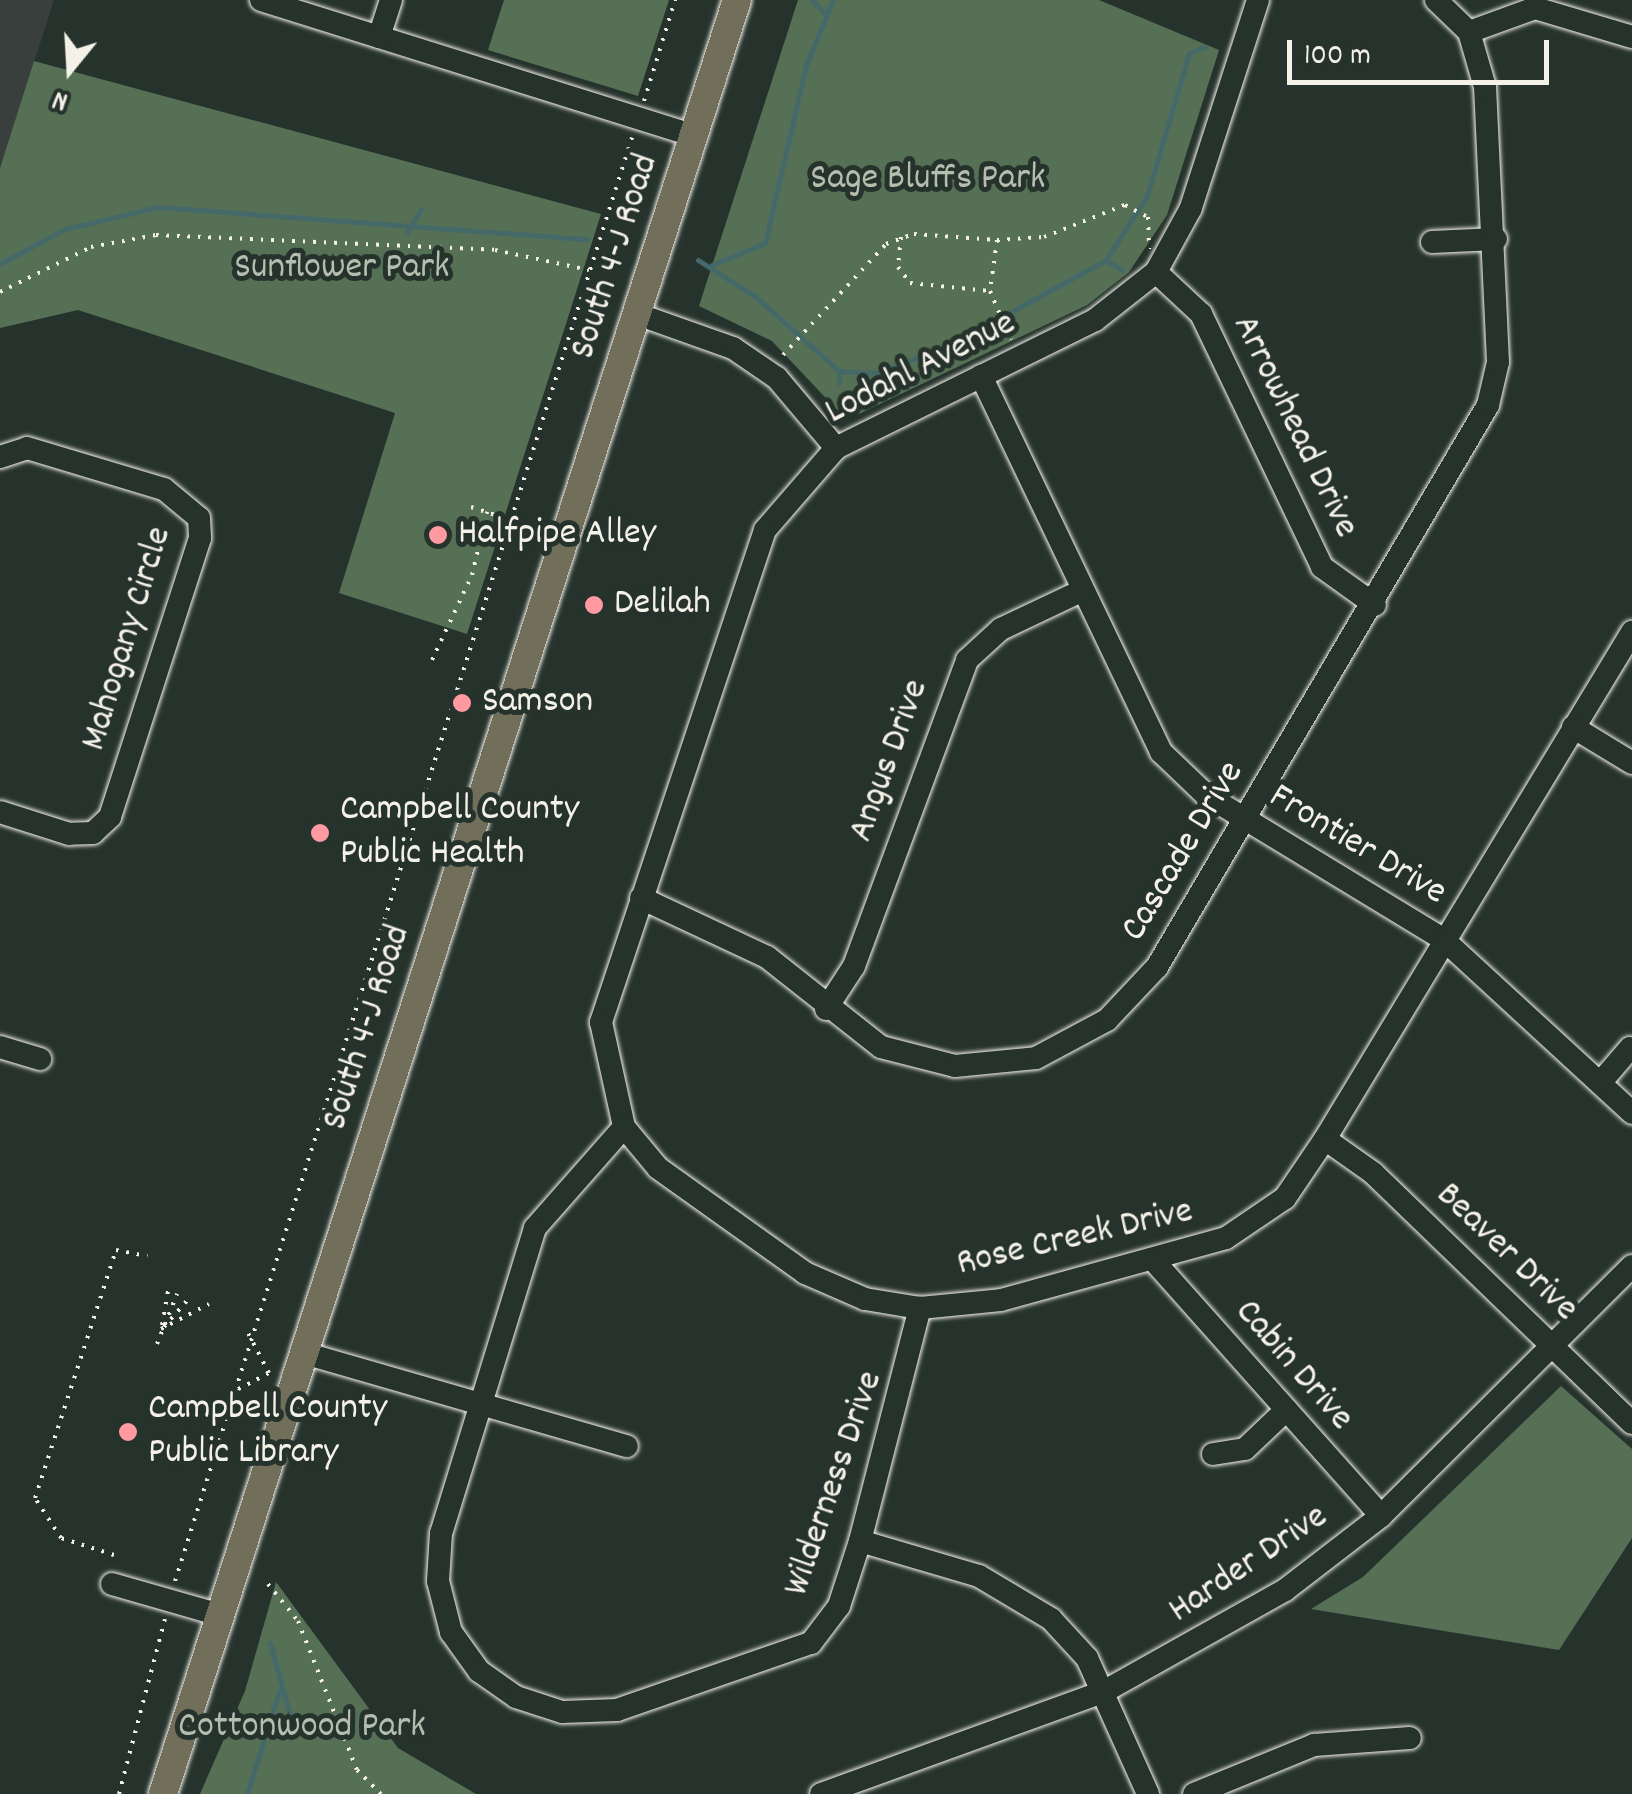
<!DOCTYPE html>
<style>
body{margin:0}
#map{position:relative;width:1632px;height:1794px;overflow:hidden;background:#26332d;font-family:Dekko,sans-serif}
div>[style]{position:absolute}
.built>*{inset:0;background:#393f3d}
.green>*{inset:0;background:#567056}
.stream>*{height:5px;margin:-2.5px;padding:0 2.5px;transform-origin:2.5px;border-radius:2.5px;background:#456969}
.path>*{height:4px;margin-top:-2px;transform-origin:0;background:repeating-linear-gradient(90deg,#f4f1e8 0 2.5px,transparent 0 10.5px)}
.roads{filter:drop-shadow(0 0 2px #f4f1e8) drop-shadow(0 0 2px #f4f1e8)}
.minor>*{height:22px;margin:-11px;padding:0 11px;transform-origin:11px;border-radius:11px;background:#26332d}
.major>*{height:28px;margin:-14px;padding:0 14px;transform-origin:14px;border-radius:14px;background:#716e59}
.dots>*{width:28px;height:28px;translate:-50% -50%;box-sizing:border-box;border:5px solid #26332d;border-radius:50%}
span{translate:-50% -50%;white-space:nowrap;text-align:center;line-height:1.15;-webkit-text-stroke:10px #26332d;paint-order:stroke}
.park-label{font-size:38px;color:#b5bdae}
.street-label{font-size:38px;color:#f4f1e8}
.poi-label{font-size:38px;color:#f4f1e8}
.left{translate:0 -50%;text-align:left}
.north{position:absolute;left:20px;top:20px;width:100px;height:100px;-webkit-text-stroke:8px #26332d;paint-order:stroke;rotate:198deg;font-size:28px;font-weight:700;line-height:40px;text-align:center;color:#f4f1e8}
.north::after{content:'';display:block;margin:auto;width:35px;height:45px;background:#f4f1e8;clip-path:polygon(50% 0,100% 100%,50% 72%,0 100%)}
.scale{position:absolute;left:1287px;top:40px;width:262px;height:45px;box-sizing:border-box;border:5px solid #f4f1e8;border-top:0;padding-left:12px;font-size:30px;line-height:35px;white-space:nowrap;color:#f4f1e8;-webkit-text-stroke:8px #26332d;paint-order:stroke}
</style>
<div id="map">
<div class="built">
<div style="clip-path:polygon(0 0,54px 0,0 168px)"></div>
</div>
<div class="green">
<div style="clip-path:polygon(504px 0,669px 0,638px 96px,488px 50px)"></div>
<div style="clip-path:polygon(798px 0,1099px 0,1219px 50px,1167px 215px,1129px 272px,1087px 305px,859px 414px,838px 411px,772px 341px,699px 306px)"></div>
<div style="clip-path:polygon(34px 61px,601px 214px,467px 634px,339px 593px,395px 413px,78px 310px,0 328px,0 168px)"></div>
<div style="clip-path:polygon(1561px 1386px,1632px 1449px,1632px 1538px,1559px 1650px,1311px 1609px,1363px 1577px)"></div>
<div style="clip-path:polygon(276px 1582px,398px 1748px,476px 1794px,200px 1794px,245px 1691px)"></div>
</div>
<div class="stream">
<div style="left:812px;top:0;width:18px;rotate:47deg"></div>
<div style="left:407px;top:232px;width:26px;rotate:-58deg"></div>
<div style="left:698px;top:260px;width:69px;rotate:32.5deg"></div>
<div style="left:756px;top:297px;width:111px;rotate:41.7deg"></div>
<div style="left:839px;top:371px;width:39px;rotate:3deg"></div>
<div style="left:878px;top:373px;width:82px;rotate:-21.5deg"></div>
<div style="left:954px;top:343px;width:173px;rotate:-28.6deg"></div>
<div style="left:1106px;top:260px;width:76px;rotate:-57.4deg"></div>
<div style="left:1147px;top:196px;width:149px;rotate:-73.6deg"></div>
<div style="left:1189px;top:53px;width:17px;rotate:-21deg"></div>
<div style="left:1106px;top:260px;width:19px;rotate:32deg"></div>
<div style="left:0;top:264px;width:74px;rotate:-28.3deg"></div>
<div style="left:65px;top:229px;width:96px;rotate:-13.3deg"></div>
<div style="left:158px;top:207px;width:430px;rotate:4.3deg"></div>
<div style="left:712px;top:265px;width:57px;rotate:-22.5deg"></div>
<div style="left:765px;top:243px;width:183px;rotate:-77deg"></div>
<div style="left:806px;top:65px;width:70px;rotate:-67.4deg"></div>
<div style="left:955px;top:344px;width:17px;rotate:28deg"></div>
<div style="left:839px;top:371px;width:12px;rotate:90deg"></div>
<div style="left:878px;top:373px;width:15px;rotate:62deg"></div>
<div style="left:270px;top:1643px;width:75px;rotate:74.5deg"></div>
<div style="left:247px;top:1794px;width:108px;rotate:-72.7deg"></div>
</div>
<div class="path">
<div style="left:644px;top:101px;width:106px;rotate:-72.9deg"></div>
<div style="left:901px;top:237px;width:30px;rotate:96deg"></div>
<div style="left:898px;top:267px;width:20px;rotate:53deg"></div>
<div style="left:910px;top:283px;width:80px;rotate:5.7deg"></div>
<div style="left:997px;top:240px;width:47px;rotate:-3.7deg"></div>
<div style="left:1044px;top:237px;width:87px;rotate:-21.6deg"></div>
<div style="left:1125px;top:205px;width:26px;rotate:28deg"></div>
<div style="left:1148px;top:217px;width:32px;rotate:88deg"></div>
<div style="left:0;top:292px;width:102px;rotate:-26.3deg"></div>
<div style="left:91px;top:247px;width:66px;rotate:-10.5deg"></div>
<div style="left:156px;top:235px;width:339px;rotate:2.5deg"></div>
<div style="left:495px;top:250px;width:96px;rotate:12deg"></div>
<div style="left:783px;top:355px;width:151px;rotate:-47.1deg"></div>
<div style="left:886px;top:244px;width:30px;rotate:-20deg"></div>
<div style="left:914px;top:234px;width:83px;rotate:4.1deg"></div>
<div style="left:997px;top:240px;width:51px;rotate:97.8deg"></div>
<div style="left:990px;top:291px;width:53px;rotate:66.8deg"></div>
<div style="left:471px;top:507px;width:40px;rotate:18deg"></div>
<div style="left:432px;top:660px;width:94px;rotate:-64.8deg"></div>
<div style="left:472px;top:575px;width:65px;rotate:-76.6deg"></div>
<div style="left:162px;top:1325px;width:35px;rotate:-80deg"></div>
<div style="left:164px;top:1327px;width:38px;rotate:-49deg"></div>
<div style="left:161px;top:1329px;width:54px;rotate:-27.5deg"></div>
<div style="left:157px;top:1344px;width:54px;rotate:-68.2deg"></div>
<div style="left:229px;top:1394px;width:45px;rotate:-27.7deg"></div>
<div style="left:269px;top:1373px;width:45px;rotate:-117.7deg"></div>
<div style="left:114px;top:1555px;width:56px;rotate:-162.2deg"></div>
<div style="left:61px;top:1538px;width:48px;rotate:-123deg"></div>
<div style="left:35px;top:1498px;width:261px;rotate:-71.9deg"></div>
<div style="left:116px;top:1250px;width:32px;rotate:11deg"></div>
<div style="left:175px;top:1581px;width:1514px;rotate:-72.43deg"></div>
<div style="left:268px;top:1584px;width:48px;rotate:51deg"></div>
<div style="left:298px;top:1621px;width:160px;rotate:68.4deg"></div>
<div style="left:357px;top:1770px;width:34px;rotate:45deg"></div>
<div style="left:119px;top:1794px;width:181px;rotate:-75.3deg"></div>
</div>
<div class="roads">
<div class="minor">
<div style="left:261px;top:0;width:454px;rotate:17.4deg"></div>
<div style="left:1258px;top:0;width:219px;rotate:107.9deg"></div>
<div style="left:1191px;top:208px;width:73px;rotate:118.7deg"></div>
<div style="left:1156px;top:272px;width:78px;rotate:141.8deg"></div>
<div style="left:1095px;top:320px;width:289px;rotate:153.7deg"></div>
<div style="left:836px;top:448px;width:108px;rotate:130.9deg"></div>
<div style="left:765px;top:530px;width:519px;rotate:108.43deg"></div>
<div style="left:601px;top:1022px;width:107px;rotate:77.6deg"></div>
<div style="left:624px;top:1127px;width:53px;rotate:50.3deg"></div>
<div style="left:658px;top:1168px;width:181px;rotate:35.5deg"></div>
<div style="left:805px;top:1273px;width:65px;rotate:23.4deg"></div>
<div style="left:865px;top:1299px;width:56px;rotate:9.3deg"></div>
<div style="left:920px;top:1308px;width:81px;rotate:-5.6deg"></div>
<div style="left:1001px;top:1300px;width:233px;rotate:-15.4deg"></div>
<div style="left:1226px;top:1238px;width:71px;rotate:-34.1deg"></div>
<div style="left:1285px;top:1198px;width:71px;rotate:-55.9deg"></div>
<div style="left:1325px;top:1139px;width:593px;rotate:-58.8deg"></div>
<div style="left:1469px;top:32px;width:70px;rotate:-20deg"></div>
<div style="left:1535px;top:8px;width:101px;rotate:16.6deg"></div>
<div style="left:379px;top:37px;width:39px;rotate:-72deg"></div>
<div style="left:1432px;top:242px;width:64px;rotate:-2.7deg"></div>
<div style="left:1156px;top:272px;width:62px;rotate:43deg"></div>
<div style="left:1201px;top:314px;width:280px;rotate:64.4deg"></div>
<div style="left:1322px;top:567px;width:65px;rotate:35.6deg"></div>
<div style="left:637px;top:314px;width:102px;rotate:19.5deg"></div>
<div style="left:733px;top:348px;width:53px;rotate:34.3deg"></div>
<div style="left:777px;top:378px;width:92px;rotate:49.9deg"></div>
<div style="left:981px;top:376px;width:417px;rotate:64.4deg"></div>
<div style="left:1161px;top:752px;width:62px;rotate:43.7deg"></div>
<div style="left:1206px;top:795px;width:277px;rotate:31.3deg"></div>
<div style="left:1443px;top:939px;width:257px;rotate:42.6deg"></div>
<div style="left:0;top:457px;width:28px;rotate:-18deg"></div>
<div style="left:27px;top:448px;width:143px;rotate:16.7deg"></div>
<div style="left:164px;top:489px;width:45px;rotate:39.6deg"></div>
<div style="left:199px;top:518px;width:20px;rotate:87deg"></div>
<div style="left:200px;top:538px;width:293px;rotate:107.9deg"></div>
<div style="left:110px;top:817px;width:23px;rotate:137deg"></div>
<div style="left:93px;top:833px;width:24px;rotate:178deg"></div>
<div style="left:69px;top:834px;width:72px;rotate:-162.3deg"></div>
<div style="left:1573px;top:727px;width:69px;rotate:31.4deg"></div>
<div style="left:641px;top:898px;width:139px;rotate:25.1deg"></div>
<div style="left:767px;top:957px;width:145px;rotate:38.3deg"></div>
<div style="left:881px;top:1047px;width:76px;rotate:14.4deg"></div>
<div style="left:955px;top:1066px;width:81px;rotate:-5.6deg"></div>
<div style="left:1036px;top:1058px;width:81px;rotate:-28.2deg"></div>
<div style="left:1107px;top:1020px;width:73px;rotate:-46.7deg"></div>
<div style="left:1157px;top:967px;width:652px;rotate:-59.5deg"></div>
<div style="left:1488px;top:405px;width:44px;rotate:-76.9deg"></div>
<div style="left:1498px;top:362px;width:275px;rotate:-92.7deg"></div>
<div style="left:1485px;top:87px;width:57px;rotate:-106.2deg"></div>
<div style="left:1469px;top:32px;width:46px;rotate:-135.9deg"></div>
<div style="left:826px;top:1009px;width:51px;rotate:-56.9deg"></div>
<div style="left:854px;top:966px;width:326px;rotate:-69.7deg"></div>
<div style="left:967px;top:660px;width:46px;rotate:-42.4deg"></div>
<div style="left:1001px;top:629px;width:89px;rotate:-25.4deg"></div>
<div style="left:0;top:1047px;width:42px;rotate:16.7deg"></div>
<div style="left:1600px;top:1083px;width:46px;rotate:-49.4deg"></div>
<div style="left:624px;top:1127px;width:135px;rotate:131.4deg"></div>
<div style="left:535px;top:1228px;width:319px;rotate:107.1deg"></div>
<div style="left:441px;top:1533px;width:48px;rotate:93.6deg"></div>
<div style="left:438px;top:1581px;width:53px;rotate:75.7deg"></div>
<div style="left:451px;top:1632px;width:48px;rotate:54.3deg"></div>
<div style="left:479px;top:1671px;width:45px;rotate:35.1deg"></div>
<div style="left:516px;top:1697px;width:48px;rotate:18.1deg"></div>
<div style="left:562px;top:1712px;width:55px;rotate:-2.1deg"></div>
<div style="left:617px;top:1710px;width:205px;rotate:-19.1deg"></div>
<div style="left:811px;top:1643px;width:46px;rotate:-52.9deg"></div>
<div style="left:839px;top:1606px;width:68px;rotate:-72.1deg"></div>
<div style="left:860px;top:1541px;width:241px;rotate:-75.6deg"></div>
<div style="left:1325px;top:1139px;width:59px;rotate:35.3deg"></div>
<div style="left:1373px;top:1173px;width:360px;rotate:44deg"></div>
<div style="left:1154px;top:1261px;width:341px;rotate:48.3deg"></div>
<div style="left:304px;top:1353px;width:336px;rotate:16.1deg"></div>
<div style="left:1213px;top:1454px;width:32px;rotate:-9deg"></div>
<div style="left:1245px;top:1449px;width:57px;rotate:-43.6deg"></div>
<div style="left:860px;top:1541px;width:124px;rotate:16.4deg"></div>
<div style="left:979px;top:1576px;width:84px;rotate:30.8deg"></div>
<div style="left:1051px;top:1619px;width:53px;rotate:47.3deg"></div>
<div style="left:1087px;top:1658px;width:149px;rotate:65.8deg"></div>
<div style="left:112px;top:1584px;width:112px;rotate:16deg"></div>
<div style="left:821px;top:1794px;width:302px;rotate:-19.9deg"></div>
<div style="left:1105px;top:1691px;width:206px;rotate:-29.3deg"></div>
<div style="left:1285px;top:1590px;width:121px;rotate:-37.6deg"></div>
<div style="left:1381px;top:1516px;width:354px;rotate:-44.9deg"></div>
<div style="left:1194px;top:1794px;width:130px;rotate:-22.2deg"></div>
<div style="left:1314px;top:1745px;width:96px;rotate:-4.2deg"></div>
</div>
<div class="major">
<div style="left:163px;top:1794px;width:1884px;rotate:-72.26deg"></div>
</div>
</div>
<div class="dots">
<div style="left:438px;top:535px;background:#ff9aa2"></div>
<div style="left:594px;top:605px;background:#ff9aa2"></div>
<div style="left:462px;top:703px;background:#ff9aa2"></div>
<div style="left:320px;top:833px;background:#ff9aa2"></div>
<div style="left:128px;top:1432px;background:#ff9aa2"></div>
</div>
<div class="park-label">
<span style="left:928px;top:180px">Sage Bluffs Park</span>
<span style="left:342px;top:269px">Sunflower Park</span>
<span style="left:302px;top:1728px">Cottonwood Park</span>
</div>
<div class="street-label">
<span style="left:616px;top:257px;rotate:-72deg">South 4-J Road</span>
<span style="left:921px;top:369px;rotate:-27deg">Lodahl Avenue</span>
<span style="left:1294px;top:427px;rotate:64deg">Arrowhead Drive</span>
<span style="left:128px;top:639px;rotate:-73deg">Mahogany Circle</span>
<span style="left:890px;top:761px;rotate:-70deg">Angus Drive</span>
<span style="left:1357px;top:846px;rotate:31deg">Frontier Drive</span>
<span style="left:1184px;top:852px;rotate:-59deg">Cascade Drive</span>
<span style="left:368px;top:1028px;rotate:-72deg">South 4-J Road</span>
<span style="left:1075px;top:1239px;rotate:-13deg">Rose Creek Drive</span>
<span style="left:1506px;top:1253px;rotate:44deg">Beaver Drive</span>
<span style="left:1293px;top:1366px;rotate:49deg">Cabin Drive</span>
<span style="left:835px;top:1484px;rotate:-71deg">Wilderness Drive</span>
<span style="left:1249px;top:1565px;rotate:-34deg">Harder Drive</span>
</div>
<div class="poi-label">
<span class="left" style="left:458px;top:535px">Halfpipe Alley</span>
<span class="left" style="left:614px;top:605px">Delilah</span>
<span class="left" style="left:482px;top:703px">Samson</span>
<span class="left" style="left:340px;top:833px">Campbell County<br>Public Health</span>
<span class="left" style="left:148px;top:1432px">Campbell County<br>Public Library</span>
</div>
<div class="north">N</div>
<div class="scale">100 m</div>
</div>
